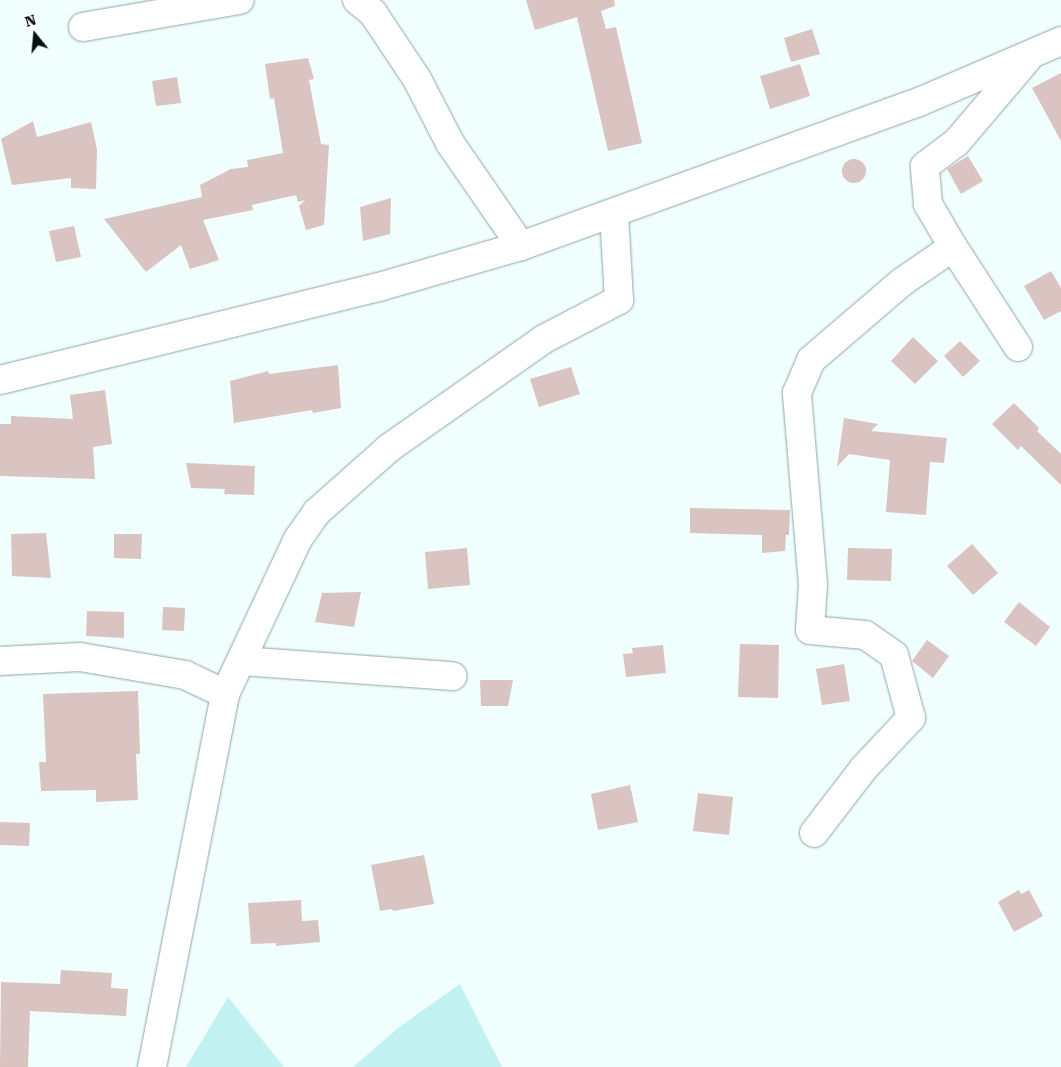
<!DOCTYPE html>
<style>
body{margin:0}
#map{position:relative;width:1061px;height:1067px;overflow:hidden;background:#f0fefe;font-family:"Roboto Serif",serif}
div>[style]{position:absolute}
.green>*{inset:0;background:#c2f1f2}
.building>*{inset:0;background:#d9c4c2}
.round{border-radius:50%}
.roads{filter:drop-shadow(0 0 1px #8ea5a5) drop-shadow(0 0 1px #8ea5a5)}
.street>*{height:28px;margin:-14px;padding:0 14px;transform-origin:14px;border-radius:14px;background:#fff}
span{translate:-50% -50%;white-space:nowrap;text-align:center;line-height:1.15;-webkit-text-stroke:5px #fff;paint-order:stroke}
.north{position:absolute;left:10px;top:10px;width:50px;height:50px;-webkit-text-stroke:4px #fff;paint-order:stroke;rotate:343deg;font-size:14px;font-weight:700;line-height:20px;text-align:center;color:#060d0d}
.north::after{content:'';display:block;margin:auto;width:18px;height:22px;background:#060d0d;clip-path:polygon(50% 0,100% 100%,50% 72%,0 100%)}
</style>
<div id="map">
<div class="green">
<div style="clip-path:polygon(460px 984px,502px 1067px,353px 1067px,398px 1028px)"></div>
<div style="clip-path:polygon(228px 997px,284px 1067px,186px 1067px)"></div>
</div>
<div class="building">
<div style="clip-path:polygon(526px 0,614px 0,615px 6px,601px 11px,606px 29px,616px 27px,642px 143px,608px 151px,577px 17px,535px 30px)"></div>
<div style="clip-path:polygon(812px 29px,820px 54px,791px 62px,784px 38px)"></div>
<div style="clip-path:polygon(308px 58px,314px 79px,309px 80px,321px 144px,329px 145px,324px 225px,306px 230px,299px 206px,305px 200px,298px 202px,296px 195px,252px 205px,253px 210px,203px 220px,219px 260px,190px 269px,181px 245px,146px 272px,104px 219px,202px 197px,200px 185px,231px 169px,248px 167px,247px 160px,283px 153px,274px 98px,270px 99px,265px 64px)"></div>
<div style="clip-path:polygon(800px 64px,810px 96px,770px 109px,760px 76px)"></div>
<div style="clip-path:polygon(1061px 73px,1061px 141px,1032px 88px)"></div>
<div style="clip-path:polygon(177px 77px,181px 103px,156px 106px,152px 81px)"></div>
<div style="clip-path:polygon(33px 121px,37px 137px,91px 122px,97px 149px,96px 189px,71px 188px,71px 178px,12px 185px,1px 139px)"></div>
<div style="clip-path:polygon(968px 156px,983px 181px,961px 194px,947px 169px)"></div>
<div class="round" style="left:842px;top:159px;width:24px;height:24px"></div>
<div style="clip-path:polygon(391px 198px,390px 234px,363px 241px,360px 207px)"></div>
<div style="clip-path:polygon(74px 226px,81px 257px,56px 262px,49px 231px)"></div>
<div style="clip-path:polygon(1051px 271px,1061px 288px,1061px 311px,1044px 320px,1024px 286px)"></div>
<div style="clip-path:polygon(913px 337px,938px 361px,915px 384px,891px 361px)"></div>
<div style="clip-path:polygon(960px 341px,980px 361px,963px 377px,944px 356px)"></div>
<div style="clip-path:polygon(338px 365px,341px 408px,313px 413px,312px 410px,234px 423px,230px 381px,268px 371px,269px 374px)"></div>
<div style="clip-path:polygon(571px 367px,580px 394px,539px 407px,530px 379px)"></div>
<div style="clip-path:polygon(105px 390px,112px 444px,93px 447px,95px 479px,0 476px,0 424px,11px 424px,11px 416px,73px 419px,70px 395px)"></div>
<div style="clip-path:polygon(1014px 403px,1039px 428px,1037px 431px,1061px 454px,1061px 485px,1021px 446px,1018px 450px,992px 424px)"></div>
<div style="clip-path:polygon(844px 418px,878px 424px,871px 431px,947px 438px,944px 463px,930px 462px,926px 515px,886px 512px,890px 460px,849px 454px,837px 467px)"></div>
<div style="clip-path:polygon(186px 463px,255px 466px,254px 495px,224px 494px,225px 489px,191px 488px)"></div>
<div style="clip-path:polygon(690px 508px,790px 510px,789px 535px,786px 535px,785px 551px,762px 553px,762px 535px,690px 533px)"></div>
<div style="clip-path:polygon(46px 533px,51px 578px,12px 576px,11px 534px)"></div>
<div style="clip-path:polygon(114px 534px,142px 534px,141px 559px,114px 558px)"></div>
<div style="clip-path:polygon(972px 544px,998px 573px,973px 595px,947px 566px)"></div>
<div style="clip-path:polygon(467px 548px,470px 585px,428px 589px,425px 552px)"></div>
<div style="clip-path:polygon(848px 548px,892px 549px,891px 581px,847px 580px)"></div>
<div style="clip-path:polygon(361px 592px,354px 627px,315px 622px,322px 593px)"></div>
<div style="clip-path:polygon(1019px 602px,1050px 627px,1036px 646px,1004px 622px)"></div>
<div style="clip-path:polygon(163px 607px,185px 608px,184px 631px,162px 630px)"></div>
<div style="clip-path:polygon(87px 611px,124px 612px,124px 638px,86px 636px)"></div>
<div style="clip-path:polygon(927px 640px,949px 656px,933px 678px,912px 661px)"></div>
<div style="clip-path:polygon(740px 644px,779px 645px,778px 698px,738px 697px)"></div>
<div style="clip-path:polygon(663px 645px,666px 673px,626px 677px,623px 654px,633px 653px,632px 648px)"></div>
<div style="clip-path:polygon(844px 664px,850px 701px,822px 705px,816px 669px)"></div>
<div style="clip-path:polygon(480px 680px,513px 680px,508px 706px,481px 706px)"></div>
<div style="clip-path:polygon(138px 691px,140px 754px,136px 754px,138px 800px,96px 802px,96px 790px,41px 791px,39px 762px,46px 762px,43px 694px)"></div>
<div style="clip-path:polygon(630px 785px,638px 822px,598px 830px,591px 794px)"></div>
<div style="clip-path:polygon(698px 793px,733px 797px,729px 835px,693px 831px)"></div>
<div style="clip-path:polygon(0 822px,30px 823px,29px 846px,0 845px)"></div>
<div style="clip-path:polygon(424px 855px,434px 904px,393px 911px,392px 909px,380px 911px,371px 865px)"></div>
<div style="clip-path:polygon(1019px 890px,1021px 894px,1029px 890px,1043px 916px,1014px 932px,998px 902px)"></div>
<div style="clip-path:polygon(301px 900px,302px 921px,318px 920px,320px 942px,276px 946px,276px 943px,251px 944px,248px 903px)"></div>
<div style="clip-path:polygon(61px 970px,112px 973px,111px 988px,128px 989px,126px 1016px,30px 1011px,28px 1067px,0 1067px,1px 982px,60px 984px)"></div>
</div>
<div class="roads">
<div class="street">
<div style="left:357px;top:0;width:21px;rotate:39deg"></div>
<div style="left:373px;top:13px;width:79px;rotate:56.3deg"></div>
<div style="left:417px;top:79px;width:72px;rotate:62.7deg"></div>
<div style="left:450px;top:143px;width:125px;rotate:55.4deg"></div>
<div style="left:83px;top:27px;width:159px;rotate:-9.8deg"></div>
<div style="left:1018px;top:347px;width:119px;rotate:-123deg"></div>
<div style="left:953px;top:247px;width:50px;rotate:-120.2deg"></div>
<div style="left:928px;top:204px;width:38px;rotate:-95deg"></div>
<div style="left:925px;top:166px;width:39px;rotate:-37deg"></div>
<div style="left:956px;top:143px;width:111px;rotate:-49.7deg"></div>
<div style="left:0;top:380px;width:390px;rotate:-13.8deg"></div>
<div style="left:379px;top:287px;width:148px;rotate:-16.1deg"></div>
<div style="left:521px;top:246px;width:423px;rotate:-19.9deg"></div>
<div style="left:919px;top:102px;width:155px;rotate:-23.2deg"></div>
<div style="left:0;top:661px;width:80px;rotate:-2.9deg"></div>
<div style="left:80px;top:657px;width:107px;rotate:9.7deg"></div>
<div style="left:185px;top:675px;width:44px;rotate:25.4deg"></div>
<div style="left:241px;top:661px;width:212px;rotate:4.1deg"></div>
<div style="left:814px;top:833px;width:82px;rotate:-52.4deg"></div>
<div style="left:864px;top:768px;width:69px;rotate:-46.8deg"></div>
<div style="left:911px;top:718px;width:65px;rotate:-105.1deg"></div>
<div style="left:894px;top:655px;width:35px;rotate:-145deg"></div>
<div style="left:865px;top:635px;width:55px;rotate:-174.8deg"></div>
<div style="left:810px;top:630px;width:45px;rotate:-86.2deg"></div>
<div style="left:813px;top:585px;width:193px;rotate:-94.8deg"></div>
<div style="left:797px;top:393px;width:36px;rotate:-67deg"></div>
<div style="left:811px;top:360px;width:120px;rotate:-40.6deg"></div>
<div style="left:902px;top:282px;width:62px;rotate:-34.5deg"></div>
<div style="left:152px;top:1067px;width:380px;rotate:-78.9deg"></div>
<div style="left:225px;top:694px;width:171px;rotate:-64.8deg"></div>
<div style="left:298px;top:539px;width:33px;rotate:-55deg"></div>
<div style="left:317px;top:512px;width:96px;rotate:-41.6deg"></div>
<div style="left:389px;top:448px;width:189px;rotate:-35.1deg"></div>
<div style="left:544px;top:339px;width:85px;rotate:-27.5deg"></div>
<div style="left:619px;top:300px;width:87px;rotate:-93.3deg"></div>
</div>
</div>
<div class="north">N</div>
</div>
